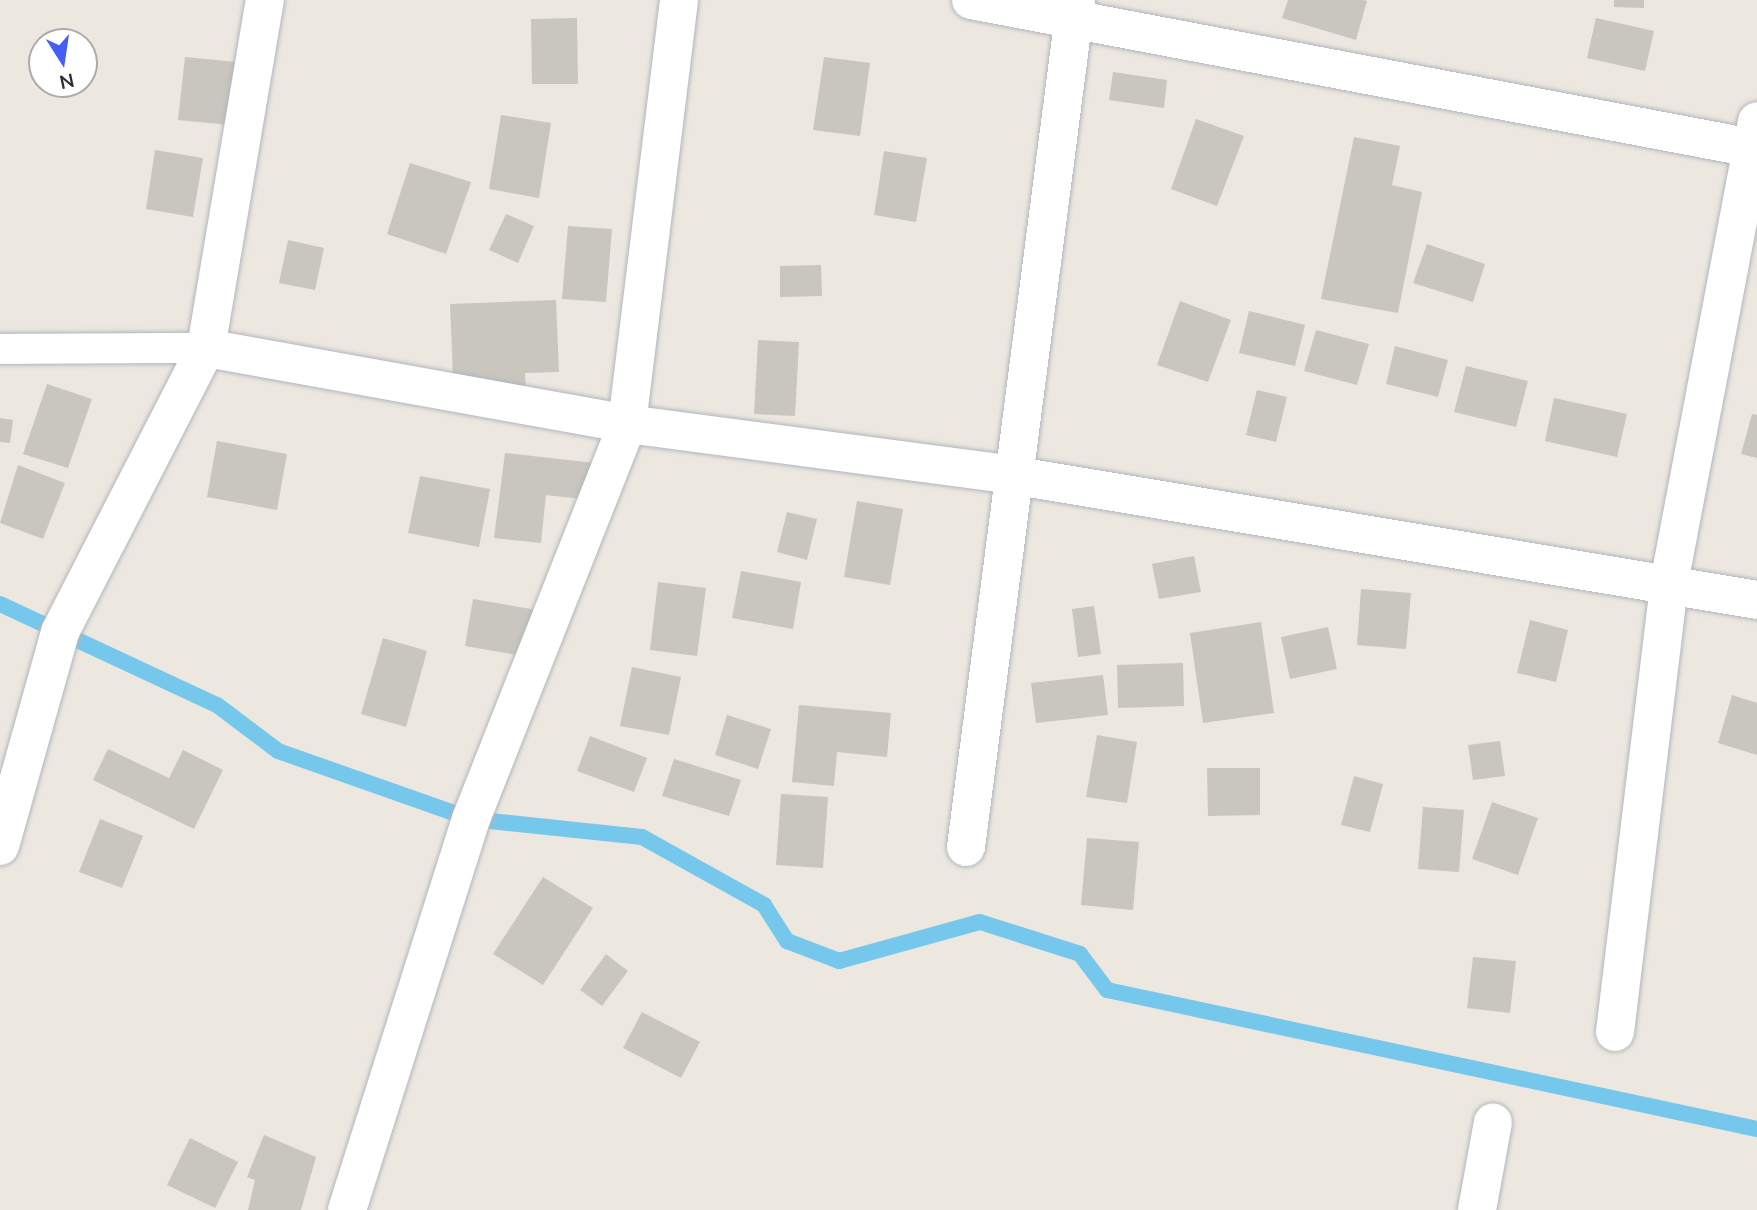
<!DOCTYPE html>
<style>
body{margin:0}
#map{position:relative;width:1757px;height:1210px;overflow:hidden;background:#ede8df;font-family:Mulish,sans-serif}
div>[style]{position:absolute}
.stream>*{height:16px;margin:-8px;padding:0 8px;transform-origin:8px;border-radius:8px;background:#76c7ec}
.building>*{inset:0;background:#c9c6bd}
.roads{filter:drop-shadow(0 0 2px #b2b5bf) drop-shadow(0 0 2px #b2b5bf)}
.lane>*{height:30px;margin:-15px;padding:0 15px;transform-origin:15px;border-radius:15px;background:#fff}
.street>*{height:38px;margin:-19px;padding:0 19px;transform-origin:19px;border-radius:19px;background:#fff}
span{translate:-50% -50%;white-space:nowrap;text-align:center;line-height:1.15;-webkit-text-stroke:7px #fff;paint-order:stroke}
.north{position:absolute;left:28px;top:28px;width:70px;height:70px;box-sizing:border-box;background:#fff;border:2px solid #ababab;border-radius:50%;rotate:168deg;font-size:19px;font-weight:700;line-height:28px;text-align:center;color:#2c2c2c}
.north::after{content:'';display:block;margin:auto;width:24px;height:32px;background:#445df5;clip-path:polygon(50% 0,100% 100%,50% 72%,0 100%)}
</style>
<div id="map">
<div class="stream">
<div style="left:0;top:604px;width:239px;rotate:25deg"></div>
<div style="left:217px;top:705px;width:76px;rotate:37deg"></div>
<div style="left:278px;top:751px;width:205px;rotate:19.4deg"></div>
<div style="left:471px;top:819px;width:172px;rotate:6deg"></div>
<div style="left:642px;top:837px;width:140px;rotate:29.1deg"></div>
<div style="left:764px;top:905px;width:43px;rotate:57.4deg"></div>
<div style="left:787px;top:941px;width:56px;rotate:21deg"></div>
<div style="left:839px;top:961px;width:146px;rotate:-15.5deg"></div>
<div style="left:980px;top:922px;width:105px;rotate:17.7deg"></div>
<div style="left:1080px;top:954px;width:45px;rotate:53.1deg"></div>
<div style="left:1107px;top:990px;width:665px;rotate:12.07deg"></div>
</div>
<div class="building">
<div style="clip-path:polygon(1288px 0,1363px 0,1367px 1px,1356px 40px,1282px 18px)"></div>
<div style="clip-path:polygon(1614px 0,1644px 0,1644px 8px,1614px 7px)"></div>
<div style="clip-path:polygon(577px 18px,578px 84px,532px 84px,531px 19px)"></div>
<div style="clip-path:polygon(1596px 18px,1654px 31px,1645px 71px,1587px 58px)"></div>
<div style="clip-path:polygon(185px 57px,246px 63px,240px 126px,178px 120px)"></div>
<div style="clip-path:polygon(824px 57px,870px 63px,860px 136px,813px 130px)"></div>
<div style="clip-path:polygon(1113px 72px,1167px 80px,1164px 108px,1109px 100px)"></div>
<div style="clip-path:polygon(501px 115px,551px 123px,539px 198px,489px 189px)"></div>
<div style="clip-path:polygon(1196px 119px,1244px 136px,1217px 206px,1171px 189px)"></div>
<div style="clip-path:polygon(1354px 137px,1400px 146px,1392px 185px,1422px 192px,1398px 313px,1321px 299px)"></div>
<div style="clip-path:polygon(155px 150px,203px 158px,193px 217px,146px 209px)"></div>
<div style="clip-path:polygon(884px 151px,927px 158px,916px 222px,874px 215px)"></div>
<div style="clip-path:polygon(410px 163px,471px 182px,446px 254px,387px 234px)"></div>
<div style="clip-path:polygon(506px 214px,534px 226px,518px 263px,489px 250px)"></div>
<div style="clip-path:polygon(568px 226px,612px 229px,606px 302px,562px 299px)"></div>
<div style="clip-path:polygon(288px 240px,324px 248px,315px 290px,279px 283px)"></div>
<div style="clip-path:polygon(1427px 244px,1485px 264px,1473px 302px,1413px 283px)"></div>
<div style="clip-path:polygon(821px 265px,822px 296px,780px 297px,780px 266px)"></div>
<div style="clip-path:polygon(556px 300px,559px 372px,525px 373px,526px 388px,474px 390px,474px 376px,453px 377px,450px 304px)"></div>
<div style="clip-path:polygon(1180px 301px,1231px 320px,1208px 382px,1157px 365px)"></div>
<div style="clip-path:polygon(1249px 311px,1305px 325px,1295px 366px,1239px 353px)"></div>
<div style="clip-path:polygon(1316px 330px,1369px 344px,1357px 385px,1304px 371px)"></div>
<div style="clip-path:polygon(758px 340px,799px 342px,795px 416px,754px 414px)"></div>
<div style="clip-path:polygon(1395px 346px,1448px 360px,1438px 397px,1386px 384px)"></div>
<div style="clip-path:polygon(1466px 366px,1528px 381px,1516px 427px,1454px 412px)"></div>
<div style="clip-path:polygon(47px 384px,92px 399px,68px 468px,23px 454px)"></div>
<div style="clip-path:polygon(1257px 390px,1287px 397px,1276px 442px,1246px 435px)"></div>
<div style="clip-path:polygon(1554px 398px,1627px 414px,1617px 457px,1545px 441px)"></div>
<div style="clip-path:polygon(1752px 414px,1757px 415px,1757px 458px,1741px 454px)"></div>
<div style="clip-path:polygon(0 418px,13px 420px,10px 443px,0 442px)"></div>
<div style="clip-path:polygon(217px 441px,287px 454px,277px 510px,207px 497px)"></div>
<div style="clip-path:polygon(505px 453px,595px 463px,591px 500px,546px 495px,541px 543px,494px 538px)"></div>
<div style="clip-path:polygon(18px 465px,65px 483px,43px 539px,0 523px)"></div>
<div style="clip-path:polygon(420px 476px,490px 489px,479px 547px,408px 533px)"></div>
<div style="clip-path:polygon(857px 501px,903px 509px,890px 585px,844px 577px)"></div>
<div style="clip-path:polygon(787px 512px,817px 519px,807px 560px,777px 552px)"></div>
<div style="clip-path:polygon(1194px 556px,1201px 592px,1159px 599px,1152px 564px)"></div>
<div style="clip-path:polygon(741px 571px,801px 582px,793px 629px,732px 618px)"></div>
<div style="clip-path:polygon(658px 582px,706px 588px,697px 656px,650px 650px)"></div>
<div style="clip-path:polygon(1361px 589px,1411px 593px,1406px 649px,1357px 645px)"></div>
<div style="clip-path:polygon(473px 599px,537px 610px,528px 657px,465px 646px)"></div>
<div style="clip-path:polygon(1094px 606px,1101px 654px,1078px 657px,1072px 609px)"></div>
<div style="clip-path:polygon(1530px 620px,1568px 630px,1556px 682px,1517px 673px)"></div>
<div style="clip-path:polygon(1261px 622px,1274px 713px,1203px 723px,1190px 633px)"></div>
<div style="clip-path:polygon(1328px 627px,1337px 669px,1290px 679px,1281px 637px)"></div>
<div style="clip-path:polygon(383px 638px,427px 651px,406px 727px,361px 714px)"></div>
<div style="clip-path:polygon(1183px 663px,1184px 706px,1118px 708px,1117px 665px)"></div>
<div style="clip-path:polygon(632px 667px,681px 677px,669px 735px,620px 726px)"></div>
<div style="clip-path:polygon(1103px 675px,1108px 715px,1036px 723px,1031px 683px)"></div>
<div style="clip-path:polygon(1732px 695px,1757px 703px,1757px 755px,1718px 743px)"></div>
<div style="clip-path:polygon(799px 705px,891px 713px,887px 757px,837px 752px,834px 786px,792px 782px)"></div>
<div style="clip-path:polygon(727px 715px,771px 729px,758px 769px,715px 755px)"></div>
<div style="clip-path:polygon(1097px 735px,1137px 742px,1127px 803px,1086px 797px)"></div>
<div style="clip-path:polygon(590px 736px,647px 758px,634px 792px,577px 771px)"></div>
<div style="clip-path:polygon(1500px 741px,1505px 776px,1473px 780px,1468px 745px)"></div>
<div style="clip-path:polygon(108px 749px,169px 778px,183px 750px,223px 770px,194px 829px,93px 780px)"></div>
<div style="clip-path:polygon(674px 759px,741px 780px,729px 816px,662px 796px)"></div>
<div style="clip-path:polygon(1207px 768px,1260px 768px,1260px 815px,1208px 816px)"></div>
<div style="clip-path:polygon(1354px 776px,1383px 784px,1370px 832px,1341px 825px)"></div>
<div style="clip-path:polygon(781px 794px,828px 797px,823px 868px,776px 865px)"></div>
<div style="clip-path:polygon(1492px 802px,1538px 818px,1518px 875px,1472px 859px)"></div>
<div style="clip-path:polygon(1423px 807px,1464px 810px,1459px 872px,1418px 869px)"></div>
<div style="clip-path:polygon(100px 819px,143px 836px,122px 888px,79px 872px)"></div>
<div style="clip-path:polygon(1087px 838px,1139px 842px,1133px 910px,1081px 905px)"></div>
<div style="clip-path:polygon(543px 877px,593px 908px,543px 985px,493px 954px)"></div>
<div style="clip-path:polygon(606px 954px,628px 971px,602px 1006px,580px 990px)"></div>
<div style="clip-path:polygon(1473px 957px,1516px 961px,1510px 1013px,1467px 1008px)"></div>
<div style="clip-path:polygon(642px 1012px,700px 1042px,681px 1078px,623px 1048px)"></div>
<div style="clip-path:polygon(264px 1135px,316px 1157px,301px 1210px,248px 1210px,255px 1180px,247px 1177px)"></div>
<div style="clip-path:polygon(190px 1138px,238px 1162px,215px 1208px,167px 1185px)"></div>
</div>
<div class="roads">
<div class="lane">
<div style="left:0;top:349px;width:206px;rotate:-0.3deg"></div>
</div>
<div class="street">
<div style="left:971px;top:0;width:800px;rotate:10.73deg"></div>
<div style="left:206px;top:348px;width:428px;rotate:10.2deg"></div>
<div style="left:627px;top:424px;width:388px;rotate:7.5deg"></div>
<div style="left:1012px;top:475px;width:755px;rotate:9.52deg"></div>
<div style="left:0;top:846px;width:222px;rotate:-74.3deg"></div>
<div style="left:60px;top:632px;width:319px;rotate:-62.8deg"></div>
<div style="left:206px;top:348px;width:353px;rotate:-80.4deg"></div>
<div style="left:966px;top:847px;width:854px;rotate:-82.6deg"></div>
<div style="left:1615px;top:1032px;width:452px;rotate:-83.1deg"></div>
<div style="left:1669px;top:583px;width:470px;rotate:-79.2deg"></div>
<div style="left:347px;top:1210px;width:410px;rotate:-72.4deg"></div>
<div style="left:471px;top:819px;width:425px;rotate:-68.4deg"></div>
<div style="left:627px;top:424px;width:427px;rotate:-83deg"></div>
<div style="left:1477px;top:1210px;width:89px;rotate:-79.7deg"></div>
</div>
</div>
<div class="north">N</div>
</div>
